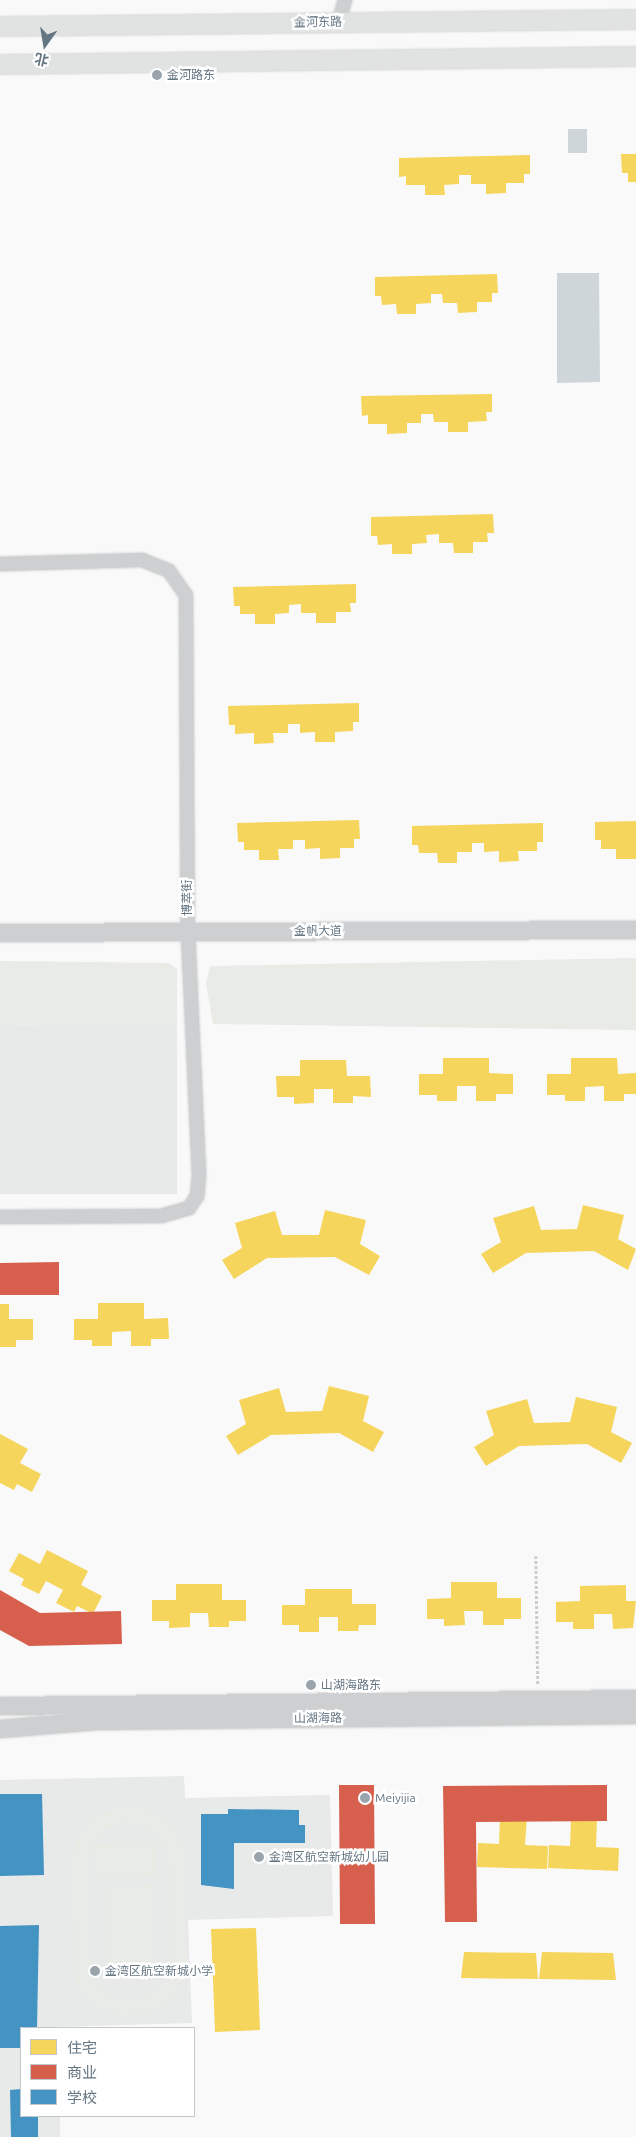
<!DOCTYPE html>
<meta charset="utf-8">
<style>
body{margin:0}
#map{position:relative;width:636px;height:2137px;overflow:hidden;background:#f9f9f9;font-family:Ubuntu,"Noto Sans SC",sans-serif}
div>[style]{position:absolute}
.built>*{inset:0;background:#e8e9e9}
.green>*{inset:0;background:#e8ebe6}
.water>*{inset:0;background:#ced6d9}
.homes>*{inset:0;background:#f6d55c}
.shops>*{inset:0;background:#d6604d}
.schools>*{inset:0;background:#4393c3}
.path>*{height:2.5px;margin-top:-1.25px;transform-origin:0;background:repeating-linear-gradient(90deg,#cbcccd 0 2.5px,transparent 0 5px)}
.roads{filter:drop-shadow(0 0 1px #d5d6d7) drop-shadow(0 0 1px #d5d6d7)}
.minor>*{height:14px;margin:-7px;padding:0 7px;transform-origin:7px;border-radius:7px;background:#cecfd0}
.tertiary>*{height:18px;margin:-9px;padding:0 9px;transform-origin:9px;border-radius:9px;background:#cecfd0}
.secondary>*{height:19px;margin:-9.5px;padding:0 9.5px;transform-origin:9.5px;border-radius:9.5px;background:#e1e2e2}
.dots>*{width:14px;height:14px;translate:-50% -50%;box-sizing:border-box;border:2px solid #fff;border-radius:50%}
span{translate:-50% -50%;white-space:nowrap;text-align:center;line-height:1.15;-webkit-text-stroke:5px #fff;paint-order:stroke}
.street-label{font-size:12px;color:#657683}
.poi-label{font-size:12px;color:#657683}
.left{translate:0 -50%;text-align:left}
.legend{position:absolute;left:20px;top:2027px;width:175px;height:90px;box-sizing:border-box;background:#fff;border:1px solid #c1c8cd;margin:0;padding:6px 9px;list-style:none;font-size:15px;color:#657683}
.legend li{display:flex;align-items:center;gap:10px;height:25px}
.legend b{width:25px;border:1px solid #c1c8cd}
.north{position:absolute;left:20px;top:20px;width:50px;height:50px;-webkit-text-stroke:4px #fff;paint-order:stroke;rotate:193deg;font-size:14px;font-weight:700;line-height:20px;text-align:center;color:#657683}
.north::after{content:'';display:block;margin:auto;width:18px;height:22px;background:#657683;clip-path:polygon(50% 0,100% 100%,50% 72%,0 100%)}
</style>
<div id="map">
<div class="built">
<div style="clip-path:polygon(177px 1022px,177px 1194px,0 1194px,0 1025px)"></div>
<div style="clip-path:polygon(184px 1776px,185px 1798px,330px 1795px,333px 1916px,188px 1920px,192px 2023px,21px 2028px,21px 2116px,60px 2116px,60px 2137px,0 2137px,0 1780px)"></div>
</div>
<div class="green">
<div style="clip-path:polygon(636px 958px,636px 1030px,213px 1024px,206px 983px,210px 966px)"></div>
<div style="clip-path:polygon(0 961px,169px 963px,177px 969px,177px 1022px,0 1025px)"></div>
<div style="clip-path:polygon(evenodd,135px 1806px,161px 1816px,179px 1836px,184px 1849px,187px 1960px,186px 1973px,173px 1997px,151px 2013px,124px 2016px,98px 2007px,79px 1987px,74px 1974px,72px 1863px,78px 1837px,96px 1816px,121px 1807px,135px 1806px,123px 1822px,143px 1825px,159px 1836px,170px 1863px,170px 1969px,161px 1987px,135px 2000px,125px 2001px,107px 1994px,94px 1979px,89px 1960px,87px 1863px,93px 1843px,94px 1878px,157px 1877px,157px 1842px,93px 1843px,105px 1829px,123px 1822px)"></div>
<div style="clip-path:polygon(153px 1885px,155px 1977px,107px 1978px,105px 1886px)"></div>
</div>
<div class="water">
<div style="clip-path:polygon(568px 129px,587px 129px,587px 153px,568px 153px)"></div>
<div style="clip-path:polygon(557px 273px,599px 273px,600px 382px,557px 383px)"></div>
</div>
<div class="homes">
<div style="clip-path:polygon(621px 154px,636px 154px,636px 182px,628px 182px,628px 173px,622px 173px)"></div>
<div style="clip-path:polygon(530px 155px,530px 174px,524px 174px,524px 183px,506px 183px,506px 193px,486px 194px,486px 184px,471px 184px,471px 175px,459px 175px,459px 184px,444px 185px,445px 195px,425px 195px,425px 185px,406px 185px,406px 176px,399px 177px,399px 158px)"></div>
<div style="clip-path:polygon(497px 274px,498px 293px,492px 293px,492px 302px,477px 302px,477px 312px,458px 313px,457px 303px,443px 303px,442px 294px,431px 294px,431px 303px,416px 304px,416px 314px,397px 314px,396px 304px,382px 305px,381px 296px,375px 296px,375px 277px)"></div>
<div style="clip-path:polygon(492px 394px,492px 412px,486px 412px,487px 421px,468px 422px,468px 432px,448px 432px,448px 422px,434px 422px,433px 414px,421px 414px,421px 423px,407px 423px,407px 433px,387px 434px,387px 424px,368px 424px,368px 415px,362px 416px,361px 396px)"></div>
<div style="clip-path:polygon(493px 514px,494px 533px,487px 533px,488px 542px,473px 542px,473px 553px,454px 553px,453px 543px,439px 543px,439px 534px,426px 535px,427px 543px,412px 544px,412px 554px,392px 554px,392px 544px,378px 545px,377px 536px,371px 536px,371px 517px)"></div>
<div style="clip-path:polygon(356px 584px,356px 603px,350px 603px,351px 612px,336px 612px,336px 623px,316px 623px,316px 613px,301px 613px,301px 604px,289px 605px,289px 613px,275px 614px,275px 624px,255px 624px,255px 614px,240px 614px,240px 606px,234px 606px,233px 587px)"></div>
<div style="clip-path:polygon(359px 703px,359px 722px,353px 722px,353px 731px,335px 732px,335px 742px,315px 742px,315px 732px,300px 733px,300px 724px,288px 724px,288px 733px,273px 733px,274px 743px,254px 744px,254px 733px,235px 734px,235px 725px,229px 725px,228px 706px)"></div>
<div style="clip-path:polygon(359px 820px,360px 839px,354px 839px,354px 848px,340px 848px,340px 858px,320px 859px,320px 848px,305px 849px,305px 840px,293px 840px,293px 849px,278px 849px,279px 860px,259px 860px,259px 850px,244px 850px,244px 842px,238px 842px,237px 823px)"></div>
<div style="clip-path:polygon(636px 821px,636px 859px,616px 859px,616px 849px,601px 849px,601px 840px,595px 840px,595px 822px)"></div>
<div style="clip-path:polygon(543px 823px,543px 842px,537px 842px,537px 851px,518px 851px,519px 861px,499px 862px,499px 851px,484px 852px,484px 843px,472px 843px,472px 852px,457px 852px,457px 863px,438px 863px,437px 853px,419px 853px,418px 845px,412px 845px,412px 826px)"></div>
<div style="clip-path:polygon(443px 1058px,489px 1058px,489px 1073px,513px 1074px,513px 1094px,496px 1094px,496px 1101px,476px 1101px,476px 1086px,457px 1086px,457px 1101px,437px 1101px,437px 1095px,419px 1095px,419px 1074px,443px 1074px)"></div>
<div style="clip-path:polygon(571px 1058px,617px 1058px,618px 1074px,636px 1073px,636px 1094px,624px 1094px,624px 1101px,604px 1101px,604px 1086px,585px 1087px,585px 1101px,565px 1101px,565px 1095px,547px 1095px,547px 1074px,571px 1074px)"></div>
<div style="clip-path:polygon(300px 1060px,346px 1060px,347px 1076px,370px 1076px,371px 1097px,353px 1096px,353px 1103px,333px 1103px,333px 1089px,314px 1089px,314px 1103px,294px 1104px,294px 1097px,277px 1097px,276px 1076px,300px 1076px)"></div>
<div style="clip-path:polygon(583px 1205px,624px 1215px,618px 1239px,636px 1249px,628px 1270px,594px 1251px,526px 1253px,493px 1273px,481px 1254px,501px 1242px,493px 1218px,534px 1206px,541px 1230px,577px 1229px)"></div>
<div style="clip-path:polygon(325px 1210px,366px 1220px,360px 1244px,380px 1256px,369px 1275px,335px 1257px,267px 1258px,234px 1279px,222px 1260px,242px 1248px,235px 1223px,275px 1211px,282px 1235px,319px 1235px)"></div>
<div style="clip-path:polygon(98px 1303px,144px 1303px,144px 1319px,168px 1318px,169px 1339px,151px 1339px,151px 1346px,131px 1346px,131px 1331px,112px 1332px,112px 1346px,92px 1346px,92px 1340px,74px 1340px,74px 1319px,98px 1319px)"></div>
<div style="clip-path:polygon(0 1304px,9px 1304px,9px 1319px,33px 1319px,33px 1340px,16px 1340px,16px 1347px,0 1347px)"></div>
<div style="clip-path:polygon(329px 1386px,369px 1396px,363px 1421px,384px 1432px,373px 1452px,339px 1433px,271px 1435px,238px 1455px,226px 1436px,246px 1424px,239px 1400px,279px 1388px,286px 1412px,322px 1411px)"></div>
<div style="clip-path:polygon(576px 1397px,617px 1407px,611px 1432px,632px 1443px,621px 1463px,587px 1444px,519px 1446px,486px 1466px,474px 1447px,494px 1435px,486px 1411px,527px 1399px,534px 1423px,570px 1422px)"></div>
<div style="clip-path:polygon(0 1434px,28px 1449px,20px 1463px,41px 1474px,32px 1492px,17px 1484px,14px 1490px,0 1483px)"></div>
<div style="clip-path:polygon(47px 1550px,88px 1571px,81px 1585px,102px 1596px,93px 1614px,77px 1606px,74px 1612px,56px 1603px,63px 1590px,46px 1581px,39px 1594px,21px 1585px,24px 1579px,9px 1571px,19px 1553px,40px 1564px)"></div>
<div style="clip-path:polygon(451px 1582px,497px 1582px,497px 1598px,521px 1598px,521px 1619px,504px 1619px,504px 1625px,483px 1625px,483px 1611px,464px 1611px,465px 1625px,444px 1626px,444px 1619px,427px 1619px,427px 1599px,451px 1598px)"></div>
<div style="clip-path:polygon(176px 1584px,222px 1584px,222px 1600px,246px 1600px,246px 1621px,229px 1621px,229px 1627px,209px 1627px,208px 1613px,190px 1613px,190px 1627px,169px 1628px,169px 1621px,152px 1621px,152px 1600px,176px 1600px)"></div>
<div style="clip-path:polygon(626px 1585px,626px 1601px,636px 1601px,633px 1628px,613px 1629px,612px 1614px,594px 1614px,594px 1629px,573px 1629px,573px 1622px,556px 1622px,556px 1602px,580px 1601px,580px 1586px)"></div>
<div style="clip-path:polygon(305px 1589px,352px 1589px,352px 1604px,376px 1604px,376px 1625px,359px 1625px,358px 1631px,338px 1631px,338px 1617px,319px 1617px,319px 1632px,299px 1632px,299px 1625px,282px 1625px,282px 1605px,305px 1605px)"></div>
<div style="clip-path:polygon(500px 1816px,527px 1817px,525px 1845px,548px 1846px,547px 1869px,477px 1867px,478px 1843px,499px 1844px)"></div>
<div style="clip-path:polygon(571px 1818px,597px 1819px,596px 1847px,619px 1848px,618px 1871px,548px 1868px,549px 1845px,570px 1846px)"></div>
<div style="clip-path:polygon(256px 1928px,260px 2030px,215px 2032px,211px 1929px)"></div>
<div style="clip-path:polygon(464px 1952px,536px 1953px,538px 1979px,461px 1978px)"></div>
<div style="clip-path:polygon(542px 1952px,613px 1953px,616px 1980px,539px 1979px)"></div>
</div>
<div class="shops">
<div style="clip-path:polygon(59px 1262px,59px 1295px,0 1295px,0 1263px)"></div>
<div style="clip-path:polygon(0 1590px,40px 1613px,121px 1611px,122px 1644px,29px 1646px,0 1630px)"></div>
<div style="clip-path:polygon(339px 1785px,374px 1785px,375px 1924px,340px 1924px)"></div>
<div style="clip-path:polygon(607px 1785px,607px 1821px,476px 1822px,477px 1922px,445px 1922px,443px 1786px)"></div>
</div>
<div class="schools">
<div style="clip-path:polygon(0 1794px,42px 1794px,44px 1875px,0 1876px)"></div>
<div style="clip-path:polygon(228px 1809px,299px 1810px,299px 1825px,305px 1825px,305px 1843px,234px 1843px,234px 1889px,201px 1885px,201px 1814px,228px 1814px)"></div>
<div style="clip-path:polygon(39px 1925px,37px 2028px,21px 2028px,21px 2048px,0 2048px,0 1926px)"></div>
<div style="clip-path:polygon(21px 2089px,21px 2116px,38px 2116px,38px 2137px,11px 2137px,10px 2090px)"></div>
</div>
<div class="path">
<div style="left:536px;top:1556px;width:128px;rotate:89.1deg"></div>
</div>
<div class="roads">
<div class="minor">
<div style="left:339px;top:21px;width:22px;rotate:-74deg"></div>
<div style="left:0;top:564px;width:142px;rotate:-1.6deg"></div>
<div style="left:142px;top:560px;width:29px;rotate:22deg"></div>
<div style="left:169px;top:571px;width:29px;rotate:55deg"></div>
<div style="left:186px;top:595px;width:337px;rotate:89.7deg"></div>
<div style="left:188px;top:932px;width:243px;rotate:87.4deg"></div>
<div style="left:199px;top:1175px;width:21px;rotate:95deg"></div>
<div style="left:197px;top:1196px;width:14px;rotate:124deg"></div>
<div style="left:189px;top:1208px;width:29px;rotate:164deg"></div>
<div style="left:161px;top:1216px;width:161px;rotate:179.6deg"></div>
</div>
<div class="tertiary">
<div style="left:0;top:933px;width:636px;rotate:-0.27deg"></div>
<div style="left:0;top:1706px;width:636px;rotate:-0.63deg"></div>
<div style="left:0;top:1729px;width:97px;rotate:-4.7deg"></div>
<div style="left:97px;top:1721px;width:539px;rotate:-0.64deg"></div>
</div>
<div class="secondary">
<div style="left:0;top:26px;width:636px;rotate:-0.63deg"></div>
<div style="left:0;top:64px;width:636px;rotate:-0.72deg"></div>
</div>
</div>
<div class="dots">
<div style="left:157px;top:75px;background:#99a4ac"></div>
<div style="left:311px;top:1685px;background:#99a4ac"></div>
<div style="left:365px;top:1798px;background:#99a4ac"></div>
<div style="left:259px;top:1857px;background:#99a4ac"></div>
<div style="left:95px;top:1971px;background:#99a4ac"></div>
</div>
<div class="street-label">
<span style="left:318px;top:22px;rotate:-1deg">金河东路</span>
<span style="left:187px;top:898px;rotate:-90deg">博萃街</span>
<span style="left:318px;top:931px">金帆大道</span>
<span style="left:318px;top:1718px;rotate:-1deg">山湖海路</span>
</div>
<div class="poi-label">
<span class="left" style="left:167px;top:75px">金河路东</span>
<span class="left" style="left:321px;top:1685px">山湖海路东</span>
<span class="left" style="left:375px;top:1798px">Meiyijia</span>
<span class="left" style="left:269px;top:1857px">金湾区航空新城幼儿园</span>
<span class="left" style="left:105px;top:1971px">金湾区航空新城小学</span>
</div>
<ul class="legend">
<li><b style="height:14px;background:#f6d55c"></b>住宅</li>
<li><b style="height:14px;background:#d6604d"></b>商业</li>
<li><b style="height:14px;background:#4393c3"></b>学校</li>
</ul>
<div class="north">北</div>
</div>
